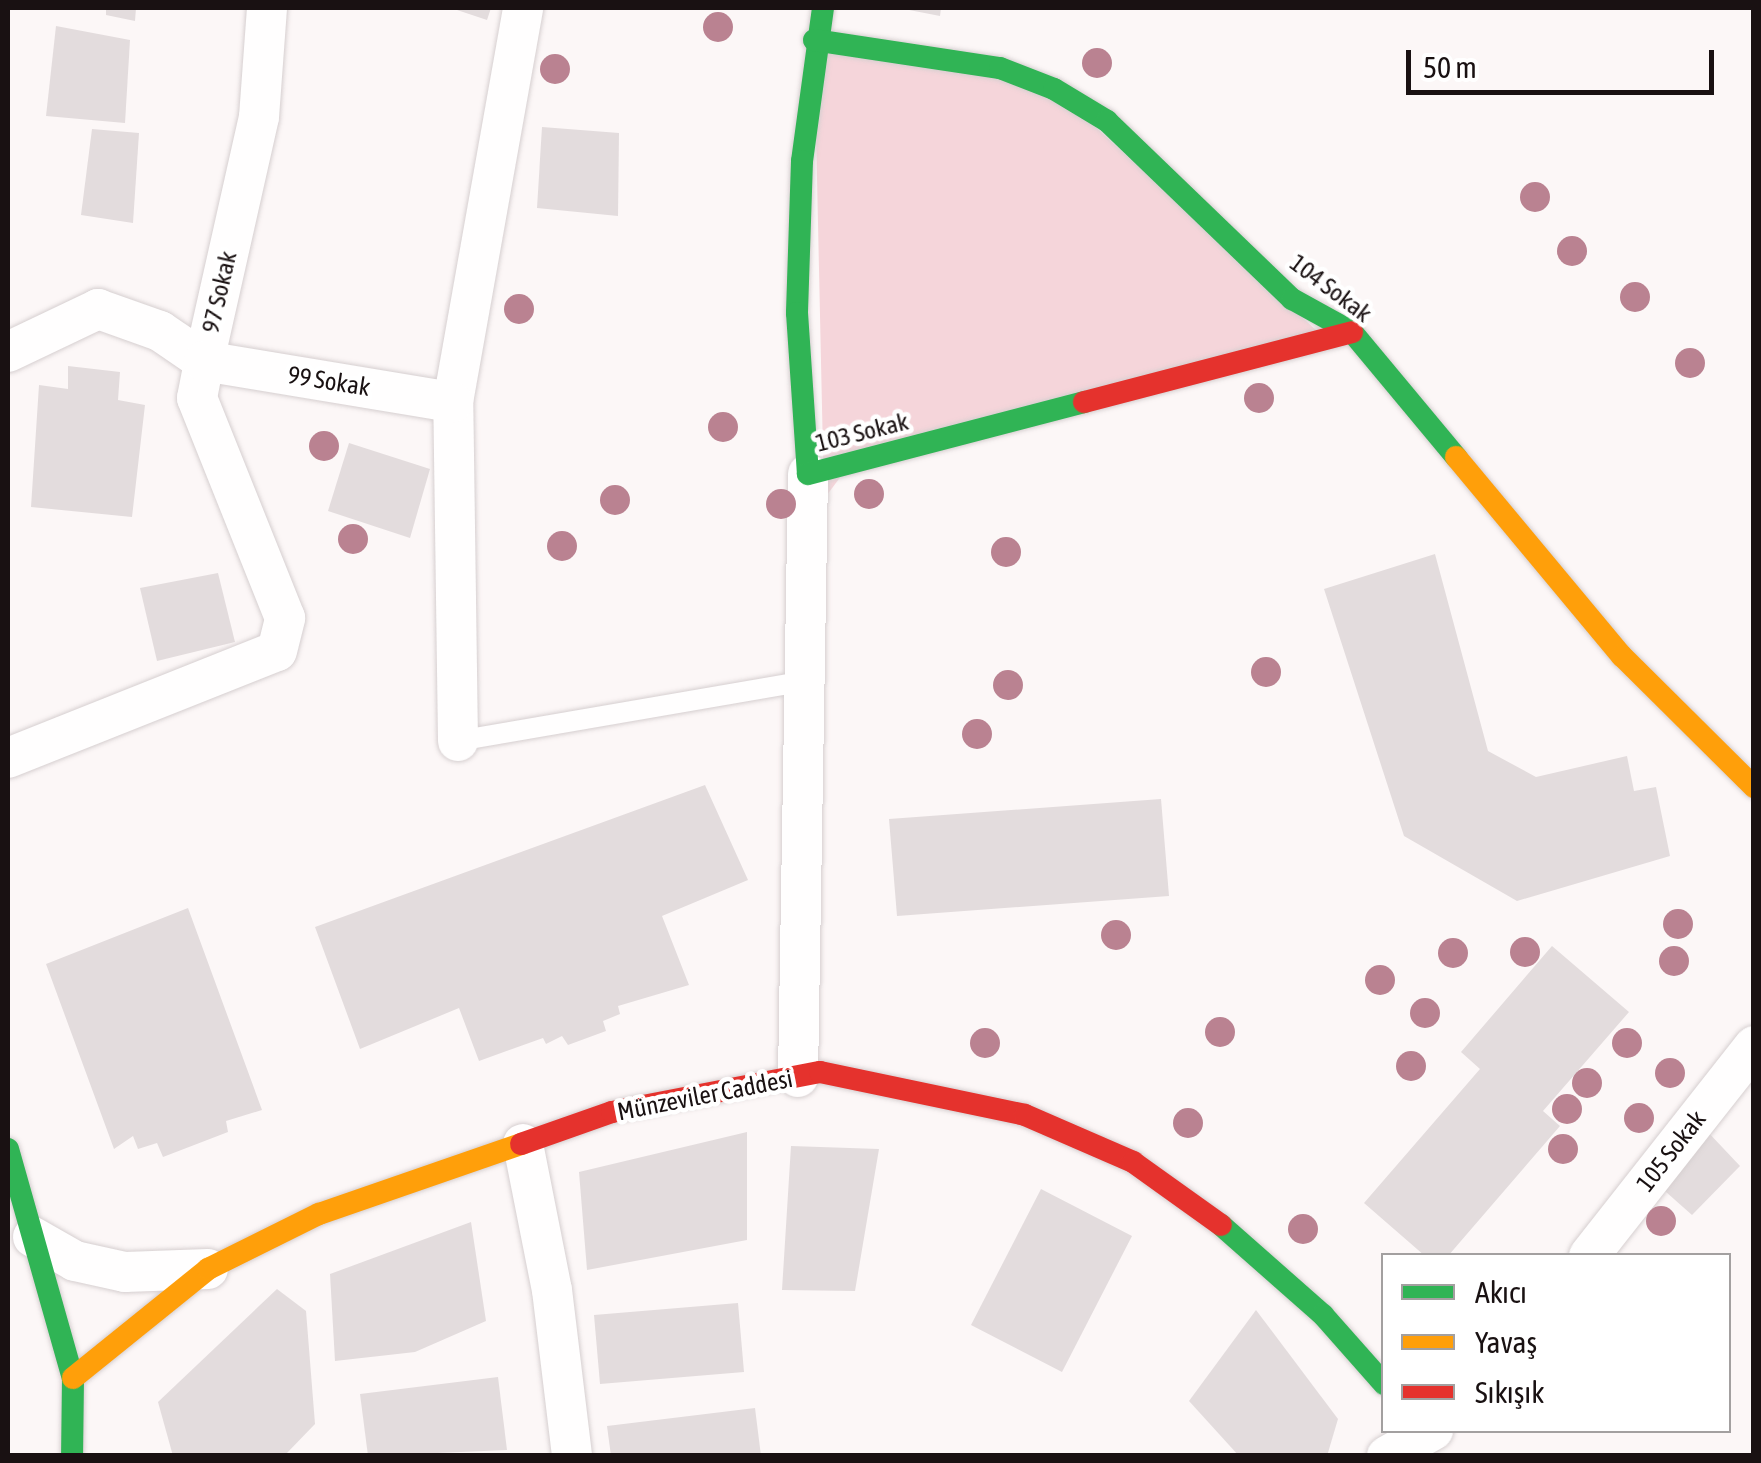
<!DOCTYPE html>
<meta charset="utf-8">
<style>
body{margin:0}
#map{position:relative;width:1761px;height:1463px;overflow:hidden;background:#fcf7f7;font-family:"Asap Condensed",sans-serif}
div>[style]{position:absolute}
.green>*{inset:0;background:#f5d5da}
.building>*{inset:0;background:#e3dcdd}
.roads{filter:drop-shadow(0 0 2px #d6cfd0) drop-shadow(0 0 2px #d6cfd0)}
.lane>*{height:20px;margin:-10px;padding:0 10px;transform-origin:10px;border-radius:10px;background:#fffefe}
.street>*{height:40px;margin:-20px;padding:0 20px;transform-origin:20px;border-radius:20px;background:#fffefe}
.fast>*{height:22px;margin:-11px;padding:0 11px;transform-origin:11px;border-radius:11px;background:#30b455}
.slow>*{height:22px;margin:-11px;padding:0 11px;transform-origin:11px;border-radius:11px;background:#ff9f0a}
.jam>*{height:22px;margin:-11px;padding:0 11px;transform-origin:11px;border-radius:11px;background:#e5322d}
.trees>*{width:30px;height:30px;margin:-15px;border-radius:50%;background:#ba8291}
span{translate:-50% -50%;white-space:nowrap;text-align:center;line-height:1.15;-webkit-text-stroke:9px #fff;paint-order:stroke}
.street-label{font-size:25px;color:#191112}
.frame{position:absolute;inset:0;border:10px solid #191112;pointer-events:none}
.legend{position:absolute;left:1381px;top:1253px;width:350px;height:180px;box-sizing:border-box;background:#fff;border:2px solid #a3a0a0;margin:0;padding:12px 18px;list-style:none;font-size:30px;color:#191112}
.legend li{display:flex;align-items:center;gap:20px;height:50px}
.legend b{width:50px;border:2px solid #a3a0a0}
.scale{position:absolute;left:1406px;top:50px;width:308px;height:45px;box-sizing:border-box;border:5px solid #191112;border-top:0;padding-left:12px;font-size:30px;line-height:35px;white-space:nowrap;color:#191112;-webkit-text-stroke:8px #fff;paint-order:stroke}
</style>
<div id="map">
<div class="green">
<div style="clip-path:polygon(814px 40px,1054px 89px,1330px 343px,850px 464px,824px 499px)"></div>
</div>
<div class="building">
<div style="clip-path:polygon(106px 8px,136px 8px,135px 21px,106px 15px)"></div>
<div style="clip-path:polygon(451px 8px,491px 8px,487px 20px)"></div>
<div style="clip-path:polygon(899px 8px,941px 8px,940px 16px)"></div>
<div style="clip-path:polygon(56px 26px,130px 40px,125px 123px,46px 116px)"></div>
<div style="clip-path:polygon(542px 127px,619px 133px,618px 216px,537px 208px)"></div>
<div style="clip-path:polygon(92px 129px,139px 133px,133px 223px,81px 215px)"></div>
<div style="clip-path:polygon(68px 366px,120px 372px,118px 400px,145px 405px,132px 517px,31px 507px,39px 385px,68px 389px)"></div>
<div style="clip-path:polygon(349px 443px,430px 469px,410px 538px,328px 511px)"></div>
<div style="clip-path:polygon(1435px 554px,1488px 751px,1536px 777px,1627px 756px,1634px 791px,1656px 787px,1670px 856px,1517px 901px,1404px 836px,1324px 589px)"></div>
<div style="clip-path:polygon(218px 573px,235px 642px,157px 661px,140px 588px)"></div>
<div style="clip-path:polygon(705px 785px,748px 880px,662px 916px,689px 985px,618px 1006px,620px 1014px,603px 1021px,606px 1031px,568px 1045px,562px 1036px,546px 1044px,543px 1038px,479px 1061px,459px 1008px,360px 1049px,315px 927px)"></div>
<div style="clip-path:polygon(1161px 799px,1169px 896px,897px 916px,889px 819px)"></div>
<div style="clip-path:polygon(188px 908px,262px 1110px,226px 1121px,228px 1132px,163px 1157px,157px 1143px,138px 1149px,133px 1136px,114px 1149px,46px 964px)"></div>
<div style="clip-path:polygon(1552px 946px,1629px 1012px,1543px 1111px,1560px 1126px,1448px 1256px,1425px 1256px,1364px 1203px,1480px 1069px,1461px 1052px)"></div>
<div style="clip-path:polygon(1706px 1130px,1740px 1166px,1692px 1215px,1657px 1184px)"></div>
<div style="clip-path:polygon(747px 1132px,747px 1240px,587px 1270px,579px 1172px)"></div>
<div style="clip-path:polygon(791px 1146px,879px 1149px,855px 1291px,782px 1290px)"></div>
<div style="clip-path:polygon(1041px 1189px,1132px 1236px,1062px 1372px,971px 1325px)"></div>
<div style="clip-path:polygon(471px 1222px,486px 1321px,415px 1352px,335px 1361px,330px 1274px)"></div>
<div style="clip-path:polygon(277px 1289px,306px 1311px,315px 1424px,286px 1454px,173px 1456px,158px 1402px)"></div>
<div style="clip-path:polygon(738px 1303px,744px 1372px,600px 1384px,594px 1315px)"></div>
<div style="clip-path:polygon(1256px 1310px,1338px 1419px,1327px 1456px,1239px 1456px,1189px 1401px)"></div>
<div style="clip-path:polygon(498px 1377px,507px 1450px,368px 1456px,360px 1394px)"></div>
<div style="clip-path:polygon(755px 1408px,761px 1456px,611px 1456px,607px 1426px)"></div>
</div>
<div class="roads">
<div class="lane">
<div style="left:458px;top:741px;width:351px;rotate:-9.8deg"></div>
</div>
<div class="street">
<div style="left:8px;top:352px;width:100px;rotate:-25.5deg"></div>
<div style="left:98px;top:309px;width:66px;rotate:19.5deg"></div>
<div style="left:160px;top:331px;width:53px;rotate:34.3deg"></div>
<div style="left:204px;top:361px;width:250px;rotate:-77.3deg"></div>
<div style="left:259px;top:117px;width:109px;rotate:-85.8deg"></div>
<div style="left:458px;top:741px;width:339px;rotate:-90.8deg"></div>
<div style="left:453px;top:402px;width:400px;rotate:-79.9deg"></div>
<div style="left:8px;top:758px;width:289px;rotate:-21.7deg"></div>
<div style="left:277px;top:651px;width:34px;rotate:-76deg"></div>
<div style="left:285px;top:618px;width:237px;rotate:-111.8deg"></div>
<div style="left:197px;top:398px;width:38px;rotate:-79deg"></div>
<div style="left:204px;top:361px;width:252px;rotate:9.4deg"></div>
<div style="left:798px;top:1077px;width:603px;rotate:-89.05deg"></div>
<div style="left:523px;top:1144px;width:149px;rotate:78.8deg"></div>
<div style="left:552px;top:1290px;width:167px;rotate:83.1deg"></div>
<div style="left:33px;top:1237px;width:48px;rotate:29.7deg"></div>
<div style="left:75px;top:1261px;width:51px;rotate:12.4deg"></div>
<div style="left:125px;top:1272px;width:83px;rotate:-2.1deg"></div>
<div style="left:1589px;top:1256px;width:267px;rotate:-51.8deg"></div>
<div style="left:1387px;top:1456px;width:53px;rotate:-29.5deg"></div>
</div>
<div class="fast">
<div style="left:823px;top:8px;width:154px;rotate:97.8deg"></div>
<div style="left:802px;top:161px;width:152px;rotate:91.9deg"></div>
<div style="left:797px;top:313px;width:161px;rotate:86.1deg"></div>
<div style="left:808px;top:474px;width:285px;rotate:-14.6deg"></div>
<div style="left:814px;top:40px;width:188px;rotate:8.6deg"></div>
<div style="left:1000px;top:68px;width:58px;rotate:21.3deg"></div>
<div style="left:1054px;top:89px;width:62px;rotate:31.1deg"></div>
<div style="left:1107px;top:121px;width:257px;rotate:43.9deg"></div>
<div style="left:1292px;top:299px;width:68px;rotate:28.8deg"></div>
<div style="left:1352px;top:332px;width:163px;rotate:50.2deg"></div>
<div style="left:8px;top:1149px;width:238px;rotate:74.2deg"></div>
<div style="left:73px;top:1378px;width:78px;rotate:90.7deg"></div>
<div style="left:1221px;top:1225px;width:136px;rotate:41.4deg"></div>
<div style="left:1323px;top:1315px;width:92px;rotate:48.5deg"></div>
</div>
<div class="slow">
<div style="left:1456px;top:457px;width:259px;rotate:50.2deg"></div>
<div style="left:1622px;top:656px;width:186px;rotate:44.8deg"></div>
<div style="left:73px;top:1378px;width:174px;rotate:-38.9deg"></div>
<div style="left:208px;top:1269px;width:124px;rotate:-26.4deg"></div>
<div style="left:319px;top:1214px;width:214px;rotate:-19.1deg"></div>
</div>
<div class="jam">
<div style="left:1084px;top:402px;width:277px;rotate:-14.6deg"></div>
<div style="left:521px;top:1144px;width:96px;rotate:-19.4deg"></div>
<div style="left:612px;top:1112px;width:212px;rotate:-10.9deg"></div>
<div style="left:820px;top:1072px;width:209px;rotate:11.8deg"></div>
<div style="left:1025px;top:1115px;width:118px;rotate:23.5deg"></div>
<div style="left:1133px;top:1162px;width:108px;rotate:35.6deg"></div>
</div>
</div>
<div class="trees">
<div style="left:718px;top:27px"></div>
<div style="left:1097px;top:63px"></div>
<div style="left:555px;top:69px"></div>
<div style="left:1535px;top:197px"></div>
<div style="left:1572px;top:251px"></div>
<div style="left:1635px;top:297px"></div>
<div style="left:519px;top:309px"></div>
<div style="left:1690px;top:363px"></div>
<div style="left:1259px;top:398px"></div>
<div style="left:723px;top:427px"></div>
<div style="left:324px;top:446px"></div>
<div style="left:869px;top:494px"></div>
<div style="left:615px;top:500px"></div>
<div style="left:781px;top:504px"></div>
<div style="left:353px;top:539px"></div>
<div style="left:562px;top:546px"></div>
<div style="left:1006px;top:552px"></div>
<div style="left:1266px;top:672px"></div>
<div style="left:1008px;top:685px"></div>
<div style="left:977px;top:734px"></div>
<div style="left:1678px;top:924px"></div>
<div style="left:1116px;top:935px"></div>
<div style="left:1525px;top:952px"></div>
<div style="left:1453px;top:953px"></div>
<div style="left:1674px;top:961px"></div>
<div style="left:1380px;top:980px"></div>
<div style="left:1425px;top:1013px"></div>
<div style="left:1220px;top:1032px"></div>
<div style="left:985px;top:1043px"></div>
<div style="left:1627px;top:1043px"></div>
<div style="left:1411px;top:1066px"></div>
<div style="left:1670px;top:1073px"></div>
<div style="left:1587px;top:1083px"></div>
<div style="left:1567px;top:1109px"></div>
<div style="left:1639px;top:1118px"></div>
<div style="left:1188px;top:1123px"></div>
<div style="left:1563px;top:1149px"></div>
<div style="left:1661px;top:1221px"></div>
<div style="left:1303px;top:1229px"></div>
</div>
<div class="street-label">
<span style="left:1331px;top:288px;rotate:37deg">104 Sokak</span>
<span style="left:219px;top:292px;rotate:-77deg">97 Sokak</span>
<span style="left:329px;top:381px;rotate:9deg">99 Sokak</span>
<span style="left:862px;top:432px;rotate:-14deg">103 Sokak</span>
<span style="left:705px;top:1095px;rotate:-11deg">Münzeviler Caddesi</span>
<span style="left:1671px;top:1151px;rotate:-52deg">105 Sokak</span>
</div>
<div class="frame"></div>
<ul class="legend">
<li><b style="height:12px;background:#30b455"></b>Akıcı</li>
<li><b style="height:12px;background:#ff9f0a"></b>Yavaş</li>
<li><b style="height:12px;background:#e5322d"></b>Sıkışık</li>
</ul>
<div class="scale">50 m</div>
</div>
